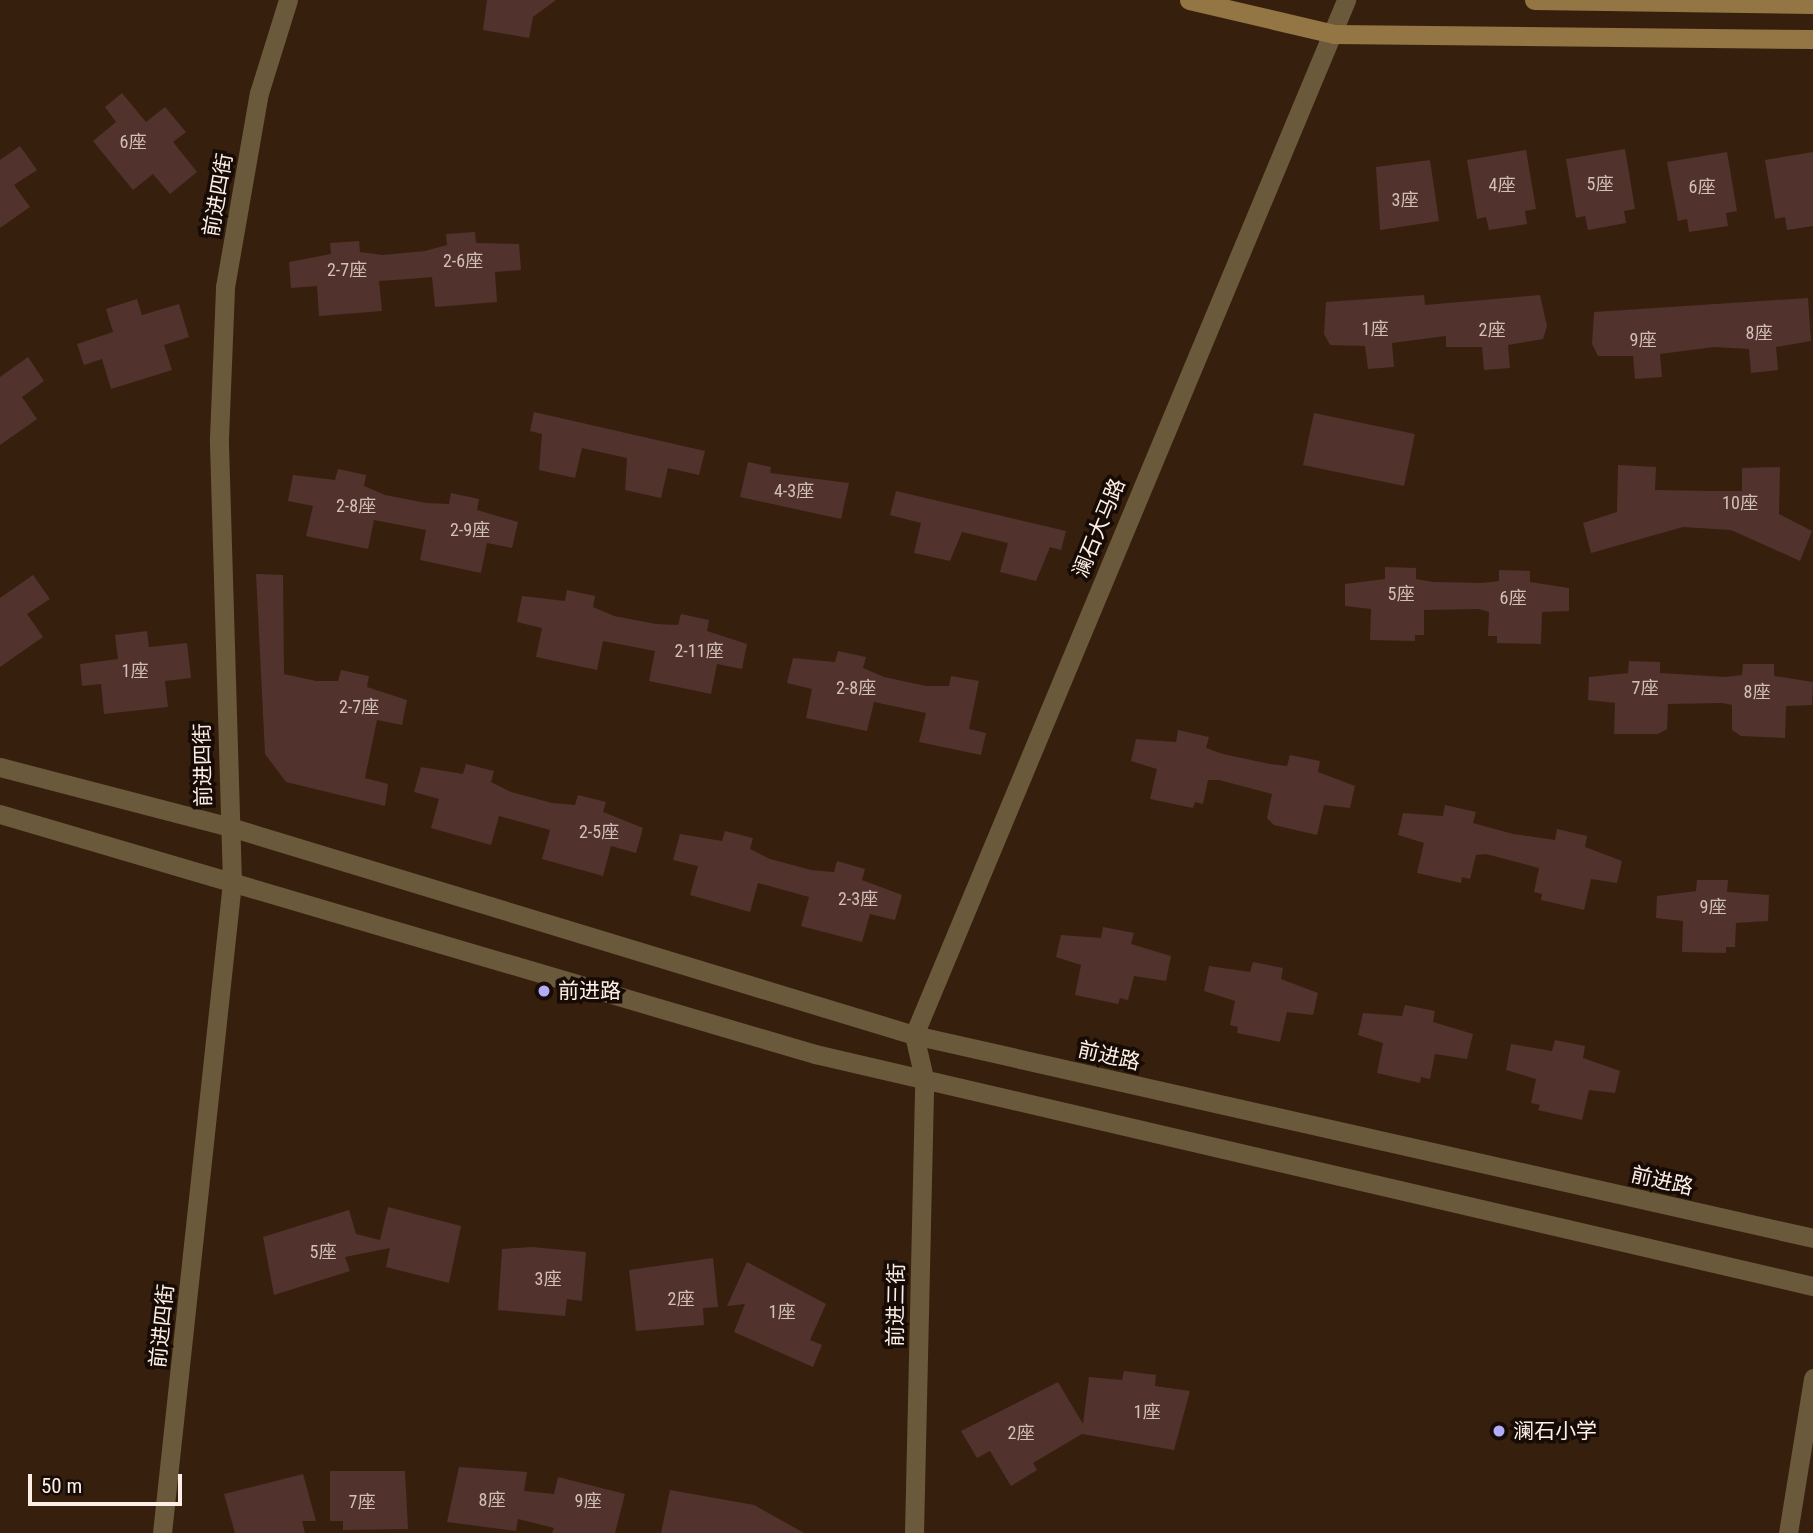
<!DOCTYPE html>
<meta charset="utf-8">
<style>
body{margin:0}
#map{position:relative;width:1813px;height:1533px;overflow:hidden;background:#371f0e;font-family:"Roboto Condensed","Noto Sans SC",sans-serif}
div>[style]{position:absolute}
.building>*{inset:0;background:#51322d}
.tertiary>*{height:19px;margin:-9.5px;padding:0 9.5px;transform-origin:9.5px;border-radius:9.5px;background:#6b593b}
.secondary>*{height:19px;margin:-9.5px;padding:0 9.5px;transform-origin:9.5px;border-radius:9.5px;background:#937644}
.dots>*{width:19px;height:19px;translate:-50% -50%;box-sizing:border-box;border:4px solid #170c05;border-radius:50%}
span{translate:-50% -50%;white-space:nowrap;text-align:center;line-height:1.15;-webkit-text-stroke:7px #170c05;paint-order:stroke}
.number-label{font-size:18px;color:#d2c0b8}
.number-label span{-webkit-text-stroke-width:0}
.street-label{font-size:21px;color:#fdefe7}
.poi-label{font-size:21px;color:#fdefe7}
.left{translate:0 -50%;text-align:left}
.scale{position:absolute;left:28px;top:1474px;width:154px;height:32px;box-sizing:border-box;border:4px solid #fdefe7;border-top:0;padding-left:9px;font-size:21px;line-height:24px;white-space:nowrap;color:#fdefe7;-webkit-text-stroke:5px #170c05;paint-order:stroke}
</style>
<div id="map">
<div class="building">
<div style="clip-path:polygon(487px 0,556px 0,533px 17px,529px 38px,483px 30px)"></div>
<div style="clip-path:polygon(122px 93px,146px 122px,165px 107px,186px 132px,173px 142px,197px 172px,170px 194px,153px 174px,133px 190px,93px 141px,116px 122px,105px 107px)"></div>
<div style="clip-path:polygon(20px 146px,37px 170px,14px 185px,30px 207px,0 228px,0 160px)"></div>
<div style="clip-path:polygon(1625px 149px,1635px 209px,1624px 211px,1626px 223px,1588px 230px,1585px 216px,1576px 218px,1566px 159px)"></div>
<div style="clip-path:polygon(1526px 150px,1536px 209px,1525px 211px,1527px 224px,1489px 230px,1486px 217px,1477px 219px,1467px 160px)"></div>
<div style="clip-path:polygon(1727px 152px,1737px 211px,1726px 213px,1728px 226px,1689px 232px,1687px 219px,1678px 221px,1667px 162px)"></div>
<div style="clip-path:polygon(1813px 152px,1813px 226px,1787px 230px,1785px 217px,1775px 219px,1765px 160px)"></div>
<div style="clip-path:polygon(1430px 160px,1439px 221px,1380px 230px,1376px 167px)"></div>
<div style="clip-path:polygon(475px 232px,476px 243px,519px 244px,521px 270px,495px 272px,497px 302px,435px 307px,432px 277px,409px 279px,379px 281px,382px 311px,319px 316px,317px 286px,291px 288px,289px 262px,331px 254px,330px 243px,359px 241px,360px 252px,383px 255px,425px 251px,447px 245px,446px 234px)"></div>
<div style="clip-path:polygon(1424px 295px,1425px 305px,1540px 295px,1547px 326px,1543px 339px,1508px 345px,1510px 368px,1484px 370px,1482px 347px,1446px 347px,1446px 336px,1392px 343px,1394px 367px,1368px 369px,1365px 346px,1330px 345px,1324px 334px,1326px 302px)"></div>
<div style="clip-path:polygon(1808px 298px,1811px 341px,1776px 347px,1778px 370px,1751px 373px,1749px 349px,1714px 347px,1660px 354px,1662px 377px,1635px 379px,1633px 356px,1598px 356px,1592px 344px,1594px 312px)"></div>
<div style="clip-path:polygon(137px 299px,142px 315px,179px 304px,189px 337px,164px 345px,172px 370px,111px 389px,102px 359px,84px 365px,77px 344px,113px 332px,106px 309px)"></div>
<div style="clip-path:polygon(28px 357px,44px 381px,22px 397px,37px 419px,0 445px,0 377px)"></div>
<div style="clip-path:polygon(534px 412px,705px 451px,699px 475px,668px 468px,661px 498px,625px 490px,627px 458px,582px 448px,575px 478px,539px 470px,542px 434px,530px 431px)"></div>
<div style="clip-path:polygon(1314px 413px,1415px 434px,1404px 486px,1303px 465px)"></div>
<div style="clip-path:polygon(748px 462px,771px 467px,770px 473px,849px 483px,841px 519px,740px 497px)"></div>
<div style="clip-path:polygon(1618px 465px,1656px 467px,1655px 490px,1712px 491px,1742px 491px,1742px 468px,1780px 467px,1779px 514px,1812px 531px,1800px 561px,1731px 530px,1683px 527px,1591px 553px,1583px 523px,1617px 512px)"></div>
<div style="clip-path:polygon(338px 469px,366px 475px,364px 486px,385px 495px,426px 503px,449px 504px,451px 493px,479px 499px,477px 510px,518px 522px,512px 548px,487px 543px,481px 573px,420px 560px,426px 530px,374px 520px,368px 549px,306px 536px,313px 506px,288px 501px,293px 475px,335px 480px)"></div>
<div style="clip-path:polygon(896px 491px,1066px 531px,1061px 550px,1050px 547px,1036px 581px,1000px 572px,1008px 543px,962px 532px,950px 561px,914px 553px,921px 523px,890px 515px)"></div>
<div style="clip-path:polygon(1385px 567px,1416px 568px,1416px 579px,1433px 582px,1482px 583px,1499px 581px,1499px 570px,1530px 571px,1530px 582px,1569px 588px,1569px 611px,1542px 612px,1541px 644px,1497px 643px,1497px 636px,1488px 636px,1489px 612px,1479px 609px,1424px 610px,1424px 635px,1415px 635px,1415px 641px,1370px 640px,1371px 609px,1345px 606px,1345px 584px,1385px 579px)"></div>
<div style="clip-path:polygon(256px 574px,283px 575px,284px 674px,316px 681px,338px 681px,341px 670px,369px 676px,367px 687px,407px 700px,402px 725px,377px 720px,365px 778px,388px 784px,385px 806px,286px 782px,265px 754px)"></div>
<div style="clip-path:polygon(33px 575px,50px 599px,27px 614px,43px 637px,0 667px,0 598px)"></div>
<div style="clip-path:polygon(567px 590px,595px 596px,593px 607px,614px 616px,656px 624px,678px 625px,681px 614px,709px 620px,707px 631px,747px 644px,742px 669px,717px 664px,711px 694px,649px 681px,655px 651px,603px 641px,597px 670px,536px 657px,542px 628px,517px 622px,522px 596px,565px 601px)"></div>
<div style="clip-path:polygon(147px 631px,149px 647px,187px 643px,191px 678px,165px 681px,168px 707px,104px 714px,101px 684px,82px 686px,80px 664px,118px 659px,115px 635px)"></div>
<div style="clip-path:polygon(838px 651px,866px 657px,863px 668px,884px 677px,926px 686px,949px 686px,951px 676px,979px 681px,969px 729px,986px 733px,981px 755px,919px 742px,926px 713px,874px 702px,867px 731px,806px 718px,812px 689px,787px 683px,793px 658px,835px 662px)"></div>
<div style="clip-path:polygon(1629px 661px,1660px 662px,1660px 673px,1725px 677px,1742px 675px,1743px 664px,1774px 664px,1774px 676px,1813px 682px,1812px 705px,1786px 706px,1785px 738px,1741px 736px,1732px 730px,1732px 705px,1722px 703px,1668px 704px,1667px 729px,1658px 734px,1614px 734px,1615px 703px,1588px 700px,1589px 677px,1628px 673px)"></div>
<div style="clip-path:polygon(1178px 730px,1209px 737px,1206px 748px,1223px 754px,1270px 764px,1287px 766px,1290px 755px,1320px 761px,1318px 772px,1355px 786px,1350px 808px,1324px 805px,1317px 835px,1274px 825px,1267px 818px,1272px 794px,1219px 780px,1208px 780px,1203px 804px,1195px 802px,1193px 808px,1150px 799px,1157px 769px,1131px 761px,1136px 739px,1176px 742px)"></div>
<div style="clip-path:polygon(466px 764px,494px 771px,491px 782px,511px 792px,552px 803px,575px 805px,578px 795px,606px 802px,603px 812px,643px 828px,636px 853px,611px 846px,603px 876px,542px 859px,550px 830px,499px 816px,491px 845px,431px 828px,439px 799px,414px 792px,421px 767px,463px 774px)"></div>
<div style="clip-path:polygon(1445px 805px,1476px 812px,1473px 823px,1513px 834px,1555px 840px,1557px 829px,1587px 836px,1585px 847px,1622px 861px,1617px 883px,1591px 879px,1584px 910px,1541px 900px,1542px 894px,1534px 892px,1539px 868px,1486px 854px,1476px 855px,1470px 879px,1462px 877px,1461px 883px,1417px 873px,1424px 843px,1398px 835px,1403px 813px,1443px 816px)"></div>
<div style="clip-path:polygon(725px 831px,753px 838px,750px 849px,770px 859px,811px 870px,834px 872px,837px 861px,865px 869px,862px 880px,902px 895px,895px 920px,870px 914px,862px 942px,801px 926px,809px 897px,758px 883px,750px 912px,690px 895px,698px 866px,673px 860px,680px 834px,722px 841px)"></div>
<div style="clip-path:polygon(1697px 880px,1728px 880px,1727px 892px,1769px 895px,1768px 921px,1736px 923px,1735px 947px,1726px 947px,1726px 953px,1682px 952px,1683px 921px,1656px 918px,1657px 896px,1696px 891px)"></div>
<div style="clip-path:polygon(1103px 927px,1134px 933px,1131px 944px,1171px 956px,1166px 981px,1134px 976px,1128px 1000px,1120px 998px,1118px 1004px,1075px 995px,1081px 965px,1056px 957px,1061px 935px,1101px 938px)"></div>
<div style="clip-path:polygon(1253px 962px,1283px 968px,1281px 979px,1318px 993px,1313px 1015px,1287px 1012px,1280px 1042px,1237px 1033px,1238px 1027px,1230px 1025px,1235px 1001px,1204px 991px,1209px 966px,1250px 972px)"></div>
<div style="clip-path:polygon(1405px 1005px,1435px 1011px,1433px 1022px,1473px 1034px,1467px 1059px,1435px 1054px,1430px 1079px,1421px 1077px,1420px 1083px,1377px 1073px,1383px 1043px,1358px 1035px,1363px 1013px,1402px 1016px)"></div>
<div style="clip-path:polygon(1555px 1040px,1585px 1046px,1583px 1058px,1620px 1071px,1615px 1093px,1589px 1090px,1582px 1120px,1538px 1110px,1540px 1105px,1531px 1103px,1536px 1079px,1506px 1070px,1511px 1044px,1552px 1051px)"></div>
<div style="clip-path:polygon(388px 1207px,461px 1226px,449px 1283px,386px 1267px,390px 1248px,345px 1257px,350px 1271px,274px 1295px,263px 1237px,349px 1210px,356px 1234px,380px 1240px)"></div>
<div style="clip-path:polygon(532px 1247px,586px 1252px,582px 1301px,567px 1299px,565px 1316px,498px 1310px,502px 1249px)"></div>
<div style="clip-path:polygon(713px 1258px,718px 1307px,703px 1308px,704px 1325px,636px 1331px,629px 1270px)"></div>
<div style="clip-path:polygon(747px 1262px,826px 1304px,810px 1340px,822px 1345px,813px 1367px,734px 1332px,745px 1304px,727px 1306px)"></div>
<div style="clip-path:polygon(1124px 1371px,1156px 1375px,1155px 1386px,1190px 1391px,1174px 1450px,1082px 1434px,1033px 1463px,1037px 1470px,1011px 1486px,990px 1451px,977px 1458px,961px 1431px,1058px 1382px,1083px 1424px,1089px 1377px,1122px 1380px)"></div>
<div style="clip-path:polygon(459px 1467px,527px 1472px,524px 1491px,554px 1494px,558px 1477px,625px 1494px,615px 1533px,552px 1533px,554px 1528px,518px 1519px,516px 1531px,447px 1522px)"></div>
<div style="clip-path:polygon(330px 1471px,405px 1471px,408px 1529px,343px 1530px,343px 1521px,330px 1521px)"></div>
<div style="clip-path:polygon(303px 1474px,316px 1521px,302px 1521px,305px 1533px,235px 1533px,224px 1494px)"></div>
<div style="clip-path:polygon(670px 1490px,754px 1505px,804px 1533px,661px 1533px)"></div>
</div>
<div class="tertiary">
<div style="left:0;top:767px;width:235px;rotate:14.6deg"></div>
<div style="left:227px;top:826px;width:718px;rotate:16.92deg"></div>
<div style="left:914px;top:1035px;width:922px;rotate:12.72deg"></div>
<div style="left:0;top:814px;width:850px;rotate:16.41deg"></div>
<div style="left:815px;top:1054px;width:1025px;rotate:13.09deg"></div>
<div style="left:162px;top:1533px;width:655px;rotate:-83.86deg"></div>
<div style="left:232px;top:882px;width:444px;rotate:-91.7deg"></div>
<div style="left:219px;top:438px;width:151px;rotate:-87.7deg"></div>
<div style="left:225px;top:287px;width:197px;rotate:-80.1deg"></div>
<div style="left:259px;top:93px;width:97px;rotate:-72.7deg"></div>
<div style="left:914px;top:1533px;width:455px;rotate:-88.7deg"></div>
<div style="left:924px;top:1078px;width:44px;rotate:-103.1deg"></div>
<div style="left:914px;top:1035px;width:1122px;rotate:-67.34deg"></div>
<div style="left:1788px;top:1533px;width:157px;rotate:-80.8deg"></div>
</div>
<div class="secondary">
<div style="left:1189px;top:0;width:149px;rotate:13.2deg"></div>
<div style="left:1334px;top:34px;width:479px;rotate:0.6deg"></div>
<div style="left:1534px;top:0;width:279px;rotate:0.8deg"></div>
</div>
<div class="dots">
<div style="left:544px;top:991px;background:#b3adf9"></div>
<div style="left:1499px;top:1431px;background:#b3adf9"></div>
</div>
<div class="number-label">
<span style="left:133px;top:142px">6座</span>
<span style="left:1600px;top:184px">5座</span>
<span style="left:1502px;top:185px">4座</span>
<span style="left:1702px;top:187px">6座</span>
<span style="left:1405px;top:200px">3座</span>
<span style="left:463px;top:261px">2-6座</span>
<span style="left:347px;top:270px">2-7座</span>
<span style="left:1375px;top:329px">1座</span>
<span style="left:1492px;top:330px">2座</span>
<span style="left:1759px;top:333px">8座</span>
<span style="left:1643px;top:340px">9座</span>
<span style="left:794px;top:491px">4-3座</span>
<span style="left:1740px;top:503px">10座</span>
<span style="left:356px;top:506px">2-8座</span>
<span style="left:470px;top:530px">2-9座</span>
<span style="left:1401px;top:594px">5座</span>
<span style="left:1513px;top:598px">6座</span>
<span style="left:699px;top:651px">2-11座</span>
<span style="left:135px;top:671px">1座</span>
<span style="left:856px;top:688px">2-8座</span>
<span style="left:1645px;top:688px">7座</span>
<span style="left:1757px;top:692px">8座</span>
<span style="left:359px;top:707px">2-7座</span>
<span style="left:599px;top:832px">2-5座</span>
<span style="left:858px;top:899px">2-3座</span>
<span style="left:1713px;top:907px">9座</span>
<span style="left:323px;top:1252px">5座</span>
<span style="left:548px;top:1279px">3座</span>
<span style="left:681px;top:1299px">2座</span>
<span style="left:782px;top:1312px">1座</span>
<span style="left:1147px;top:1412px">1座</span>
<span style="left:1021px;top:1433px">2座</span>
<span style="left:492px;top:1500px">8座</span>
<span style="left:588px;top:1501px">9座</span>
<span style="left:362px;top:1502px">7座</span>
</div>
<div class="street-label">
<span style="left:218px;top:195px;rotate:-80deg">前进四街</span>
<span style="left:1099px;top:528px;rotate:-68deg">澜石大马路</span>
<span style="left:203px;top:765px;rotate:-91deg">前进四街</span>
<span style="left:1109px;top:1056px;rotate:13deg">前进路</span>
<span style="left:1662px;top:1181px;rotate:13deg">前进路</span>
<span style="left:896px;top:1305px;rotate:-89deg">前进三街</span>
<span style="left:162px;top:1326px;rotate:-84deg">前进四街</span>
</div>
<div class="poi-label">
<span class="left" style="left:558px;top:991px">前进路</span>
<span class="left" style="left:1513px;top:1431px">澜石小学</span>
</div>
<div class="scale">50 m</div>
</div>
